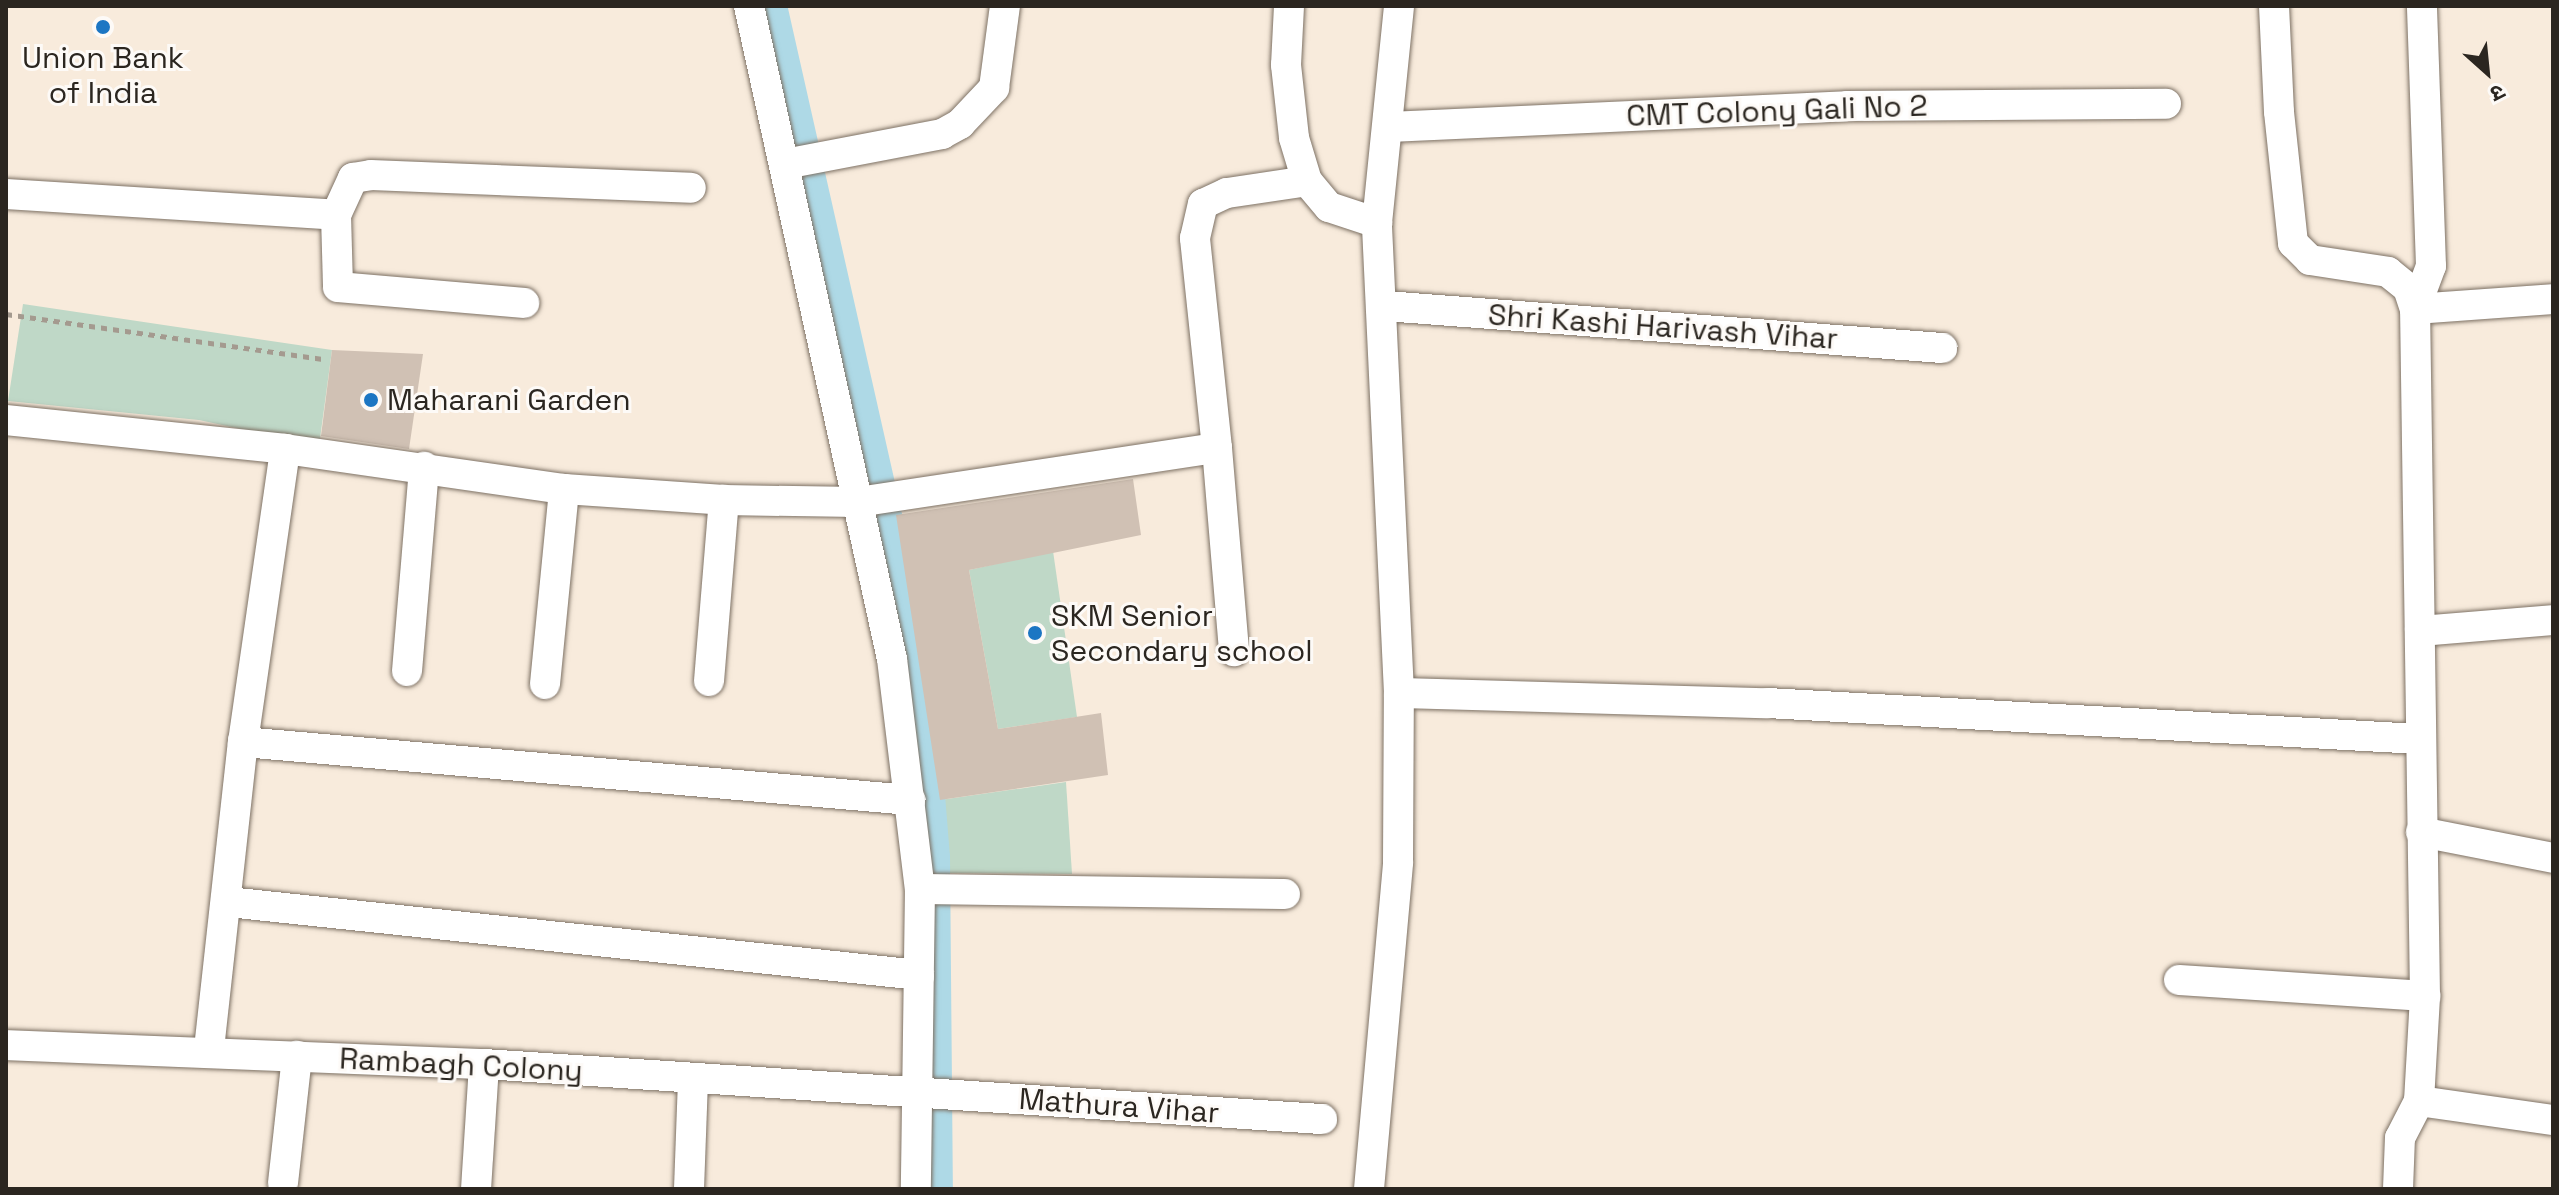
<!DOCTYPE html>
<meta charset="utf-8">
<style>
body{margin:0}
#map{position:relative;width:2559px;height:1195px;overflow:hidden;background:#f8ebdc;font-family:"Space Grotesk","Noto Sans Devanagari",sans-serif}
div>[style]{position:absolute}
.green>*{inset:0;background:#bfd8c7}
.canal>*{height:38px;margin:-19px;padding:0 19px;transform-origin:19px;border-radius:19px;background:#aed9e6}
.building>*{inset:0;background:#d0c1b4}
.path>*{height:5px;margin-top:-2.5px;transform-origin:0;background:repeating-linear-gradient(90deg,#a49a8f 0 6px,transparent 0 12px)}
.roads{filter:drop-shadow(0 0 2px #7d7164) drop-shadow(0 0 2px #7d7164)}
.minor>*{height:30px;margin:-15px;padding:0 15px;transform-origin:15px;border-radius:15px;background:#fff}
.dots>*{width:22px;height:22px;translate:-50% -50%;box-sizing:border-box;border:4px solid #fdfaf7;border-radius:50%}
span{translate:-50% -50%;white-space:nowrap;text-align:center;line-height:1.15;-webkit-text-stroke:6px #fdfaf7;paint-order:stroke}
.poi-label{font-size:30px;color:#2b2620}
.left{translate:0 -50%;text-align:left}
.street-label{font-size:30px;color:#2b2620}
.frame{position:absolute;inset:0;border:8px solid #2b2620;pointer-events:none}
.north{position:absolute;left:2447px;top:32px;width:80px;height:80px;-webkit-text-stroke:6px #fdfaf7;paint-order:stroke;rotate:153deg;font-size:22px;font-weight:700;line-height:32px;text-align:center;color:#2b2620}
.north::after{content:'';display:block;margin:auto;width:28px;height:36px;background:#2b2620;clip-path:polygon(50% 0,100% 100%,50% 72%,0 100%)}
</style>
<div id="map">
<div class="green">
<div style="clip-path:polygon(23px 304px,332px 350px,319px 446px,199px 420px,8px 401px)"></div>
<div style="clip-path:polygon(1053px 551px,1077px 717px,998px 729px,969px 570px)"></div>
<div style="clip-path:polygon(1066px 782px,1072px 874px,947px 873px,940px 800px)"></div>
</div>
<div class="canal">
<div style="left:768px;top:6px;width:536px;rotate:77.29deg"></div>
<div style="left:886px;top:529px;width:232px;rotate:80.8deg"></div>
<div style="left:923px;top:758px;width:100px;rotate:85.4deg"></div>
<div style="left:931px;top:858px;width:331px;rotate:89.5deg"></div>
</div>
<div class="building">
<div style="clip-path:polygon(332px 350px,423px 354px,409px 449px,321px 436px)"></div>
<div style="clip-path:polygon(1133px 479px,1141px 535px,969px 570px,998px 729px,1101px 713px,1108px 775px,940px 800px,896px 515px)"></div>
</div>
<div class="path">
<div style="left:6px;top:314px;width:320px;rotate:8.1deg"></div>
</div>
<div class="roads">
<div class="minor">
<div style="left:749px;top:6px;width:668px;rotate:77.65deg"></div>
<div style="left:892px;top:659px;width:232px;rotate:83.1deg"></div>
<div style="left:920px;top:889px;width:300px;rotate:90.8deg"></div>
<div style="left:1289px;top:6px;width:59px;rotate:92.9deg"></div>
<div style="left:1286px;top:65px;width:73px;rotate:83.7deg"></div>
<div style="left:1294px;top:138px;width:45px;rotate:73.2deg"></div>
<div style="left:1307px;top:181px;width:34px;rotate:50deg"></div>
<div style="left:1329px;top:207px;width:51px;rotate:18.4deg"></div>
<div style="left:2274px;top:6px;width:106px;rotate:87.3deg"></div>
<div style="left:2279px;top:112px;width:132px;rotate:83.9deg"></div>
<div style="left:2293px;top:243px;width:24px;rotate:45deg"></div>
<div style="left:2310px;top:260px;width:79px;rotate:8.7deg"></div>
<div style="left:2388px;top:272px;width:26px;rotate:39deg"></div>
<div style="left:2408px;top:288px;width:22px;rotate:72deg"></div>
<div style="left:1389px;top:127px;width:458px;rotate:-2.6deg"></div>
<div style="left:1847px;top:106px;width:319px;rotate:-0.4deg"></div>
<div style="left:785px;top:164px;width:160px;rotate:-10.8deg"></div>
<div style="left:942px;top:134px;width:21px;rotate:-29deg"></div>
<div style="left:960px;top:124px;width:50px;rotate:-46.6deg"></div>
<div style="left:994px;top:88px;width:83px;rotate:-82.4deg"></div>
<div style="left:6px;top:194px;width:331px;rotate:3.6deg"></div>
<div style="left:336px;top:215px;width:41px;rotate:-65.3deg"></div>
<div style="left:353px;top:178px;width:18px;rotate:-9deg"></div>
<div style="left:371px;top:175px;width:320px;rotate:2.3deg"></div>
<div style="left:336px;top:215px;width:72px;rotate:88.4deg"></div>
<div style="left:338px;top:287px;width:187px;rotate:4.9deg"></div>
<div style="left:1385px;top:306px;width:559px;rotate:4.31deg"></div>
<div style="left:2415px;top:309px;width:138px;rotate:-4.1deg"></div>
<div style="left:6px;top:420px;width:281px;rotate:5.9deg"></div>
<div style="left:285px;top:449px;width:282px;rotate:8.2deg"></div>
<div style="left:564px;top:489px;width:160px;rotate:3.9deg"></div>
<div style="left:724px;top:500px;width:134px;rotate:0.9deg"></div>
<div style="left:858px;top:502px;width:363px;rotate:-8.6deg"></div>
<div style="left:1217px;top:448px;width:211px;rotate:-96deg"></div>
<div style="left:1195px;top:238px;width:35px;rotate:-77deg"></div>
<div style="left:1203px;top:204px;width:26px;rotate:-25deg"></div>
<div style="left:1227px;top:193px;width:81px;rotate:-8.5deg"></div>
<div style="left:1217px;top:448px;width:204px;rotate:85.2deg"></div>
<div style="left:2420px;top:631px;width:133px;rotate:-4.7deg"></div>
<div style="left:407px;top:671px;width:205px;rotate:-85.2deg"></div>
<div style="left:709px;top:681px;width:182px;rotate:-85.3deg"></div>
<div style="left:545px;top:684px;width:196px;rotate:-84.4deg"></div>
<div style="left:1399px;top:693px;width:368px;rotate:1.6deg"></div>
<div style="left:1767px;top:703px;width:653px;rotate:3.16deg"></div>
<div style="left:243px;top:742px;width:670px;rotate:4.97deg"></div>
<div style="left:2421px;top:832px;width:135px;rotate:11.1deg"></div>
<div style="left:920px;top:889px;width:365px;rotate:0.8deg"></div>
<div style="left:228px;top:902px;width:695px;rotate:6.03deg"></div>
<div style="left:2179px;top:980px;width:247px;rotate:3.7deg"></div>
<div style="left:6px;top:1045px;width:478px;rotate:2.3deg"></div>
<div style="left:484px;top:1064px;width:840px;rotate:3.76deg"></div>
<div style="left:209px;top:1049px;width:309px;rotate:-83.7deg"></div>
<div style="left:243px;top:742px;width:296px;rotate:-81.8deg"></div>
<div style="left:2419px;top:1101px;width:135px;rotate:8.1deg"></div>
<div style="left:283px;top:1183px;width:128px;rotate:-83.7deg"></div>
<div style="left:476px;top:1189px;width:125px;rotate:-86.3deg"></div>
<div style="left:689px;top:1189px;width:110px;rotate:-87.9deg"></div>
<div style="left:1369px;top:1189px;width:328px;rotate:-84.9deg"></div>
<div style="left:1398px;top:862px;width:169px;rotate:-89.7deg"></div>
<div style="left:1399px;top:693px;width:471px;rotate:-92.7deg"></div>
<div style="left:1377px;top:223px;width:218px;rotate:-84.2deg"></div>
<div style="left:2398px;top:1189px;width:51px;rotate:-87.8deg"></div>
<div style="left:2400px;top:1138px;width:42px;rotate:-62.8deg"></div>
<div style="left:2419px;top:1101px;width:105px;rotate:-86.7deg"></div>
<div style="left:2425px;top:996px;width:687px;rotate:-90.83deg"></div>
<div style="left:2415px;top:309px;width:46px;rotate:-69.6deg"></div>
<div style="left:2431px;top:266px;width:260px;rotate:-92deg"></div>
</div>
</div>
<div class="dots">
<div style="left:103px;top:27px;background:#1c76c3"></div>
<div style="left:371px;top:400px;background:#1c76c3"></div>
<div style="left:1035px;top:633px;background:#1c76c3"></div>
</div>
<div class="poi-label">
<span style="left:103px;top:75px">Union Bank<br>of India</span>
<span class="left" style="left:387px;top:400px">Maharani Garden</span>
<span class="left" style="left:1051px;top:633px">SKM Senior<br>Secondary school</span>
</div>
<div class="street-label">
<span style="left:1777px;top:111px;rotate:-2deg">CMT Colony Gali No 2</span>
<span style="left:1663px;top:327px;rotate:4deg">Shri Kashi Harivash Vihar</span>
<span style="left:461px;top:1065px;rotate:3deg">Rambagh Colony</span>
<span style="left:1119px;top:1106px;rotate:4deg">Mathura Vihar</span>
</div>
<div class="frame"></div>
<div class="north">उ</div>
</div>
